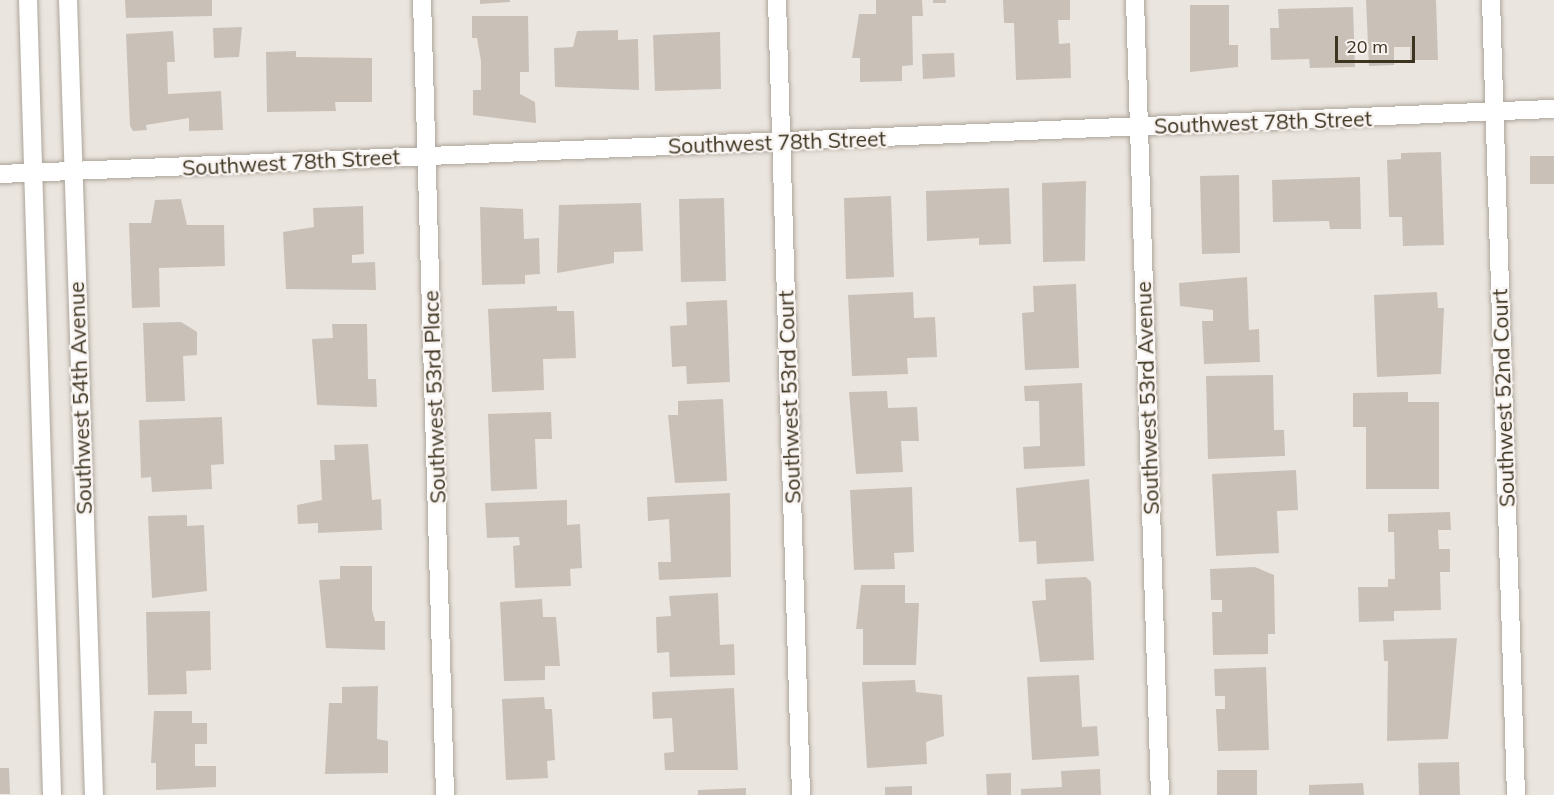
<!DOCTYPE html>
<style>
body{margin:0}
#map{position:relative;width:1554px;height:795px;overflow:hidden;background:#ebe5df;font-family:Mulish,sans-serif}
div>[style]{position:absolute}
.building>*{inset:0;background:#c9c1b8}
.roads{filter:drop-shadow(0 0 2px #aca59a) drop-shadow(0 0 2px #aca59a)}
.minor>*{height:18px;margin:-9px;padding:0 9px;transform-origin:9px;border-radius:9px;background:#fff}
span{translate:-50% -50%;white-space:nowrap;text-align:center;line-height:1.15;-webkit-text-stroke:4.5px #f8f3f0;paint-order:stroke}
.street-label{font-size:21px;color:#3c3320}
.scale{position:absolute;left:1335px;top:36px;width:80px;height:27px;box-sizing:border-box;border:3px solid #3c3320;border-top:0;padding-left:8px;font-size:18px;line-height:21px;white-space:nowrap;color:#3c3320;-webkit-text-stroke:4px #f8f3f0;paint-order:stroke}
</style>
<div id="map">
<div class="building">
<div style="clip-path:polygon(125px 0,212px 0,212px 16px,126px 18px)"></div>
<div style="clip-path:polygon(480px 0,510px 0,510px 2px,480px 4px)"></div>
<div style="clip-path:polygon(876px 0,922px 0,923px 16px,912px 16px,913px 65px,902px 66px,902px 81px,860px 82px,860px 58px,852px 58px,859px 14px,876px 14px)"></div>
<div style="clip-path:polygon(933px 0,946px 0,946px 3px,933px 3px)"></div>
<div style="clip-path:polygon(1003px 0,1070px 0,1070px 20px,1058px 20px,1059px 44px,1070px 43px,1071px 78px,1016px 80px,1014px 23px,1004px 23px)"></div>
<div style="clip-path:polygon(1366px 0,1436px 0,1438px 60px,1410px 60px,1410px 47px,1394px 47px,1394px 65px,1369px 66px)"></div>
<div style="clip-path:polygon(1190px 5px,1229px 5px,1229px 45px,1238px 45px,1238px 67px,1190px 72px)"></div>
<div style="clip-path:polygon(1353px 7px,1355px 67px,1310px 68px,1309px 59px,1271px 60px,1270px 28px,1279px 28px,1278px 9px)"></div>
<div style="clip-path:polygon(472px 16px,528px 16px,529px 72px,520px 72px,520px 94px,535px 102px,536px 123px,473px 115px,473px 90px,481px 90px,481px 61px,477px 38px,472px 38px)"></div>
<div style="clip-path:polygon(242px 27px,239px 57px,214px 58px,213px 28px)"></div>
<div style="clip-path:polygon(618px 30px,618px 40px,638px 39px,639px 90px,555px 87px,554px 48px,573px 47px,577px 31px)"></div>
<div style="clip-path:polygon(173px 31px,175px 62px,167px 62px,168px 94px,221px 91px,223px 130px,189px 131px,189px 118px,146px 125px,147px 130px,133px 131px,130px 126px,126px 34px)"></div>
<div style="clip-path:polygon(720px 32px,721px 89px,655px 91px,653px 35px)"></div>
<div style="clip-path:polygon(296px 51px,296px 57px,372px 58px,372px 102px,335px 102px,336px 111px,267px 112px,266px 52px)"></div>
<div style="clip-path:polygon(954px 53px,955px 77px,923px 79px,922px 54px)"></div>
<div style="clip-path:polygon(1441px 152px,1444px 245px,1403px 246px,1402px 217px,1389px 217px,1387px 160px,1401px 159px,1401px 153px)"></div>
<div style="clip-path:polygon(1530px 156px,1554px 156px,1554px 184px,1530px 184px)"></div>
<div style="clip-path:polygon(1239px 175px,1240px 253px,1202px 254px,1200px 176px)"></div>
<div style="clip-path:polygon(1360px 177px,1361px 229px,1330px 229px,1329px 221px,1273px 222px,1272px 180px)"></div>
<div style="clip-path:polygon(1086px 181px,1085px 261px,1043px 262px,1042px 183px)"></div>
<div style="clip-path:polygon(1009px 188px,1011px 244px,979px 245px,979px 238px,927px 241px,926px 191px)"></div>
<div style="clip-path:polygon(891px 196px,894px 277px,846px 279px,844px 198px)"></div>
<div style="clip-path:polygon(724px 198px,726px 281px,681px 282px,679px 199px)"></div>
<div style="clip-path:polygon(181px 199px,187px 225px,224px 225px,225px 266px,159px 268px,160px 307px,132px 308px,129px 223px,151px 223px,155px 200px)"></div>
<div style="clip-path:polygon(641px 203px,643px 251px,614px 252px,614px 263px,557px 273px,559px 205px)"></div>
<div style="clip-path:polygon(363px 206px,364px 254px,352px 255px,352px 263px,375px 262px,376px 290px,286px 289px,283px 232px,314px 227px,313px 208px)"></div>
<div style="clip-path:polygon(480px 207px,523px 209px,524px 239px,539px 238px,540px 274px,525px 275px,525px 284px,482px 285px)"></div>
<div style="clip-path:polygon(1247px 277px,1249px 330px,1259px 329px,1260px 362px,1204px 364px,1202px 321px,1213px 321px,1213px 310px,1180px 306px,1179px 283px)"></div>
<div style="clip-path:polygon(1076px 284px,1079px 368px,1025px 370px,1022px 313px,1034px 312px,1033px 286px)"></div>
<div style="clip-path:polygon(913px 292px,914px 318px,935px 317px,937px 357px,907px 358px,908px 374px,852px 376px,848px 295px)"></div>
<div style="clip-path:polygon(1437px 292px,1438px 308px,1444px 308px,1441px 374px,1377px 377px,1374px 295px)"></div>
<div style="clip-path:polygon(727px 300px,730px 382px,687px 384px,686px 366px,672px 367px,670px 326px,687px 325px,686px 302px)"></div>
<div style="clip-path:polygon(557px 306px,557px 311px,574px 311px,576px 358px,543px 359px,544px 390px,492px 392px,488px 309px)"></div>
<div style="clip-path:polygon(181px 322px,197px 332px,197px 355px,183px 356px,185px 401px,146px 402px,143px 323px)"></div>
<div style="clip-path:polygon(332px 324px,367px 324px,368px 379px,376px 379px,377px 407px,317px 405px,312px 339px,333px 338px)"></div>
<div style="clip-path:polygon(1273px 375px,1274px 430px,1284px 430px,1285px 456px,1208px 459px,1206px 376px)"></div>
<div style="clip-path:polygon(1082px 383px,1085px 466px,1024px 469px,1023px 447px,1040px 446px,1039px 401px,1025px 401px,1024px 386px)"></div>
<div style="clip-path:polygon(887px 391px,888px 408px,917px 407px,919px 441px,901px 441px,903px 472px,856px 474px,849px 392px)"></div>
<div style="clip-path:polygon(1408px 392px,1408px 402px,1439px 402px,1439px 489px,1366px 489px,1366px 427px,1353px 427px,1353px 393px)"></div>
<div style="clip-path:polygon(723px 399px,727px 481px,675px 483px,668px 415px,678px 415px,678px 401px)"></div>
<div style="clip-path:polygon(551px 412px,552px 439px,535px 439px,537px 489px,491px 491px,488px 414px)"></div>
<div style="clip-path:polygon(222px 417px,224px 464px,211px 465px,212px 489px,152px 492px,151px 477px,141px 478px,139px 420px)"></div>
<div style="clip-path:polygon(368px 444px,372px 500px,381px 499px,382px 530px,318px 533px,318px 523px,298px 524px,297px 505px,322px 500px,320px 460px,335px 460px,334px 445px)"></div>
<div style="clip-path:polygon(1296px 470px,1298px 510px,1277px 511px,1279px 553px,1216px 556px,1212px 474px)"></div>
<div style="clip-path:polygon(1089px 479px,1094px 561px,1037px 564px,1036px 541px,1019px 542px,1016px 488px)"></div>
<div style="clip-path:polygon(912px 487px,914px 552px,894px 553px,895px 569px,854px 570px,850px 490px)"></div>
<div style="clip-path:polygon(730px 493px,731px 577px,659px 580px,658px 562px,671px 562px,669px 519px,648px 521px,647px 497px)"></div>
<div style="clip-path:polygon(567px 500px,567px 525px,580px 524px,582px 568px,570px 569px,571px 586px,515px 588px,513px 546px,520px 545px,519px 537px,487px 538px,485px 503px)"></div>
<div style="clip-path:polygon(1450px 512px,1451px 530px,1438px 530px,1439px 549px,1450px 549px,1450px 572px,1440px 572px,1441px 610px,1394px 611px,1394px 621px,1359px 622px,1358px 587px,1388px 587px,1388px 579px,1395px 579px,1394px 532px,1388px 532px,1388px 514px)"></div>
<div style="clip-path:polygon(187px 515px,187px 526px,204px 525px,207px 591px,152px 598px,148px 516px)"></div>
<div style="clip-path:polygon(340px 566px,372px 566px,372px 610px,375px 621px,385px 621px,385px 650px,326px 648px,319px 580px,340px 579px)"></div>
<div style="clip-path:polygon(1255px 567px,1274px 575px,1275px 634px,1268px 634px,1268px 654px,1213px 655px,1212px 612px,1222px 612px,1222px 600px,1211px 600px,1210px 569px)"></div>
<div style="clip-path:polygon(1086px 577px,1091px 582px,1094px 660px,1040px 662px,1032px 601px,1046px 600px,1045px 579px)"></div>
<div style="clip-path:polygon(861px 585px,905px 585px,905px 603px,919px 603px,916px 665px,863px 665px,863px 629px,856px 629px)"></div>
<div style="clip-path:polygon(718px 593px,720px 645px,734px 644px,735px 675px,670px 677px,669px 652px,657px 653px,656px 617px,671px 616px,669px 596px)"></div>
<div style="clip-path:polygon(542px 599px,543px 617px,556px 617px,560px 666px,545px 666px,545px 680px,504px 681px,500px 602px)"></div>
<div style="clip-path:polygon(210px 611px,211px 670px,186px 671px,187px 694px,148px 695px,146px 612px)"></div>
<div style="clip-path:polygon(1457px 638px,1448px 739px,1387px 741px,1388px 661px,1384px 661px,1383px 640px)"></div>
<div style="clip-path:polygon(1266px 667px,1269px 750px,1218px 751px,1216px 709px,1225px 709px,1225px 696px,1215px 696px,1214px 669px)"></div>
<div style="clip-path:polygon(1079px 675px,1082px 727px,1097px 726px,1099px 756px,1032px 760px,1027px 677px)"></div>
<div style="clip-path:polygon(915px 680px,916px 692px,942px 695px,944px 736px,926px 742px,927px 764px,867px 768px,862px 682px)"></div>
<div style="clip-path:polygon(378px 686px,377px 739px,388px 741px,388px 773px,325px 774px,329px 703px,342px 703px,342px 687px)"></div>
<div style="clip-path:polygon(734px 688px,738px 770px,665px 770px,664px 753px,674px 752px,672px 718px,653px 719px,652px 692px)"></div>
<div style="clip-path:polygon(544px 697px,545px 709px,552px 709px,555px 760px,547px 761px,548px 778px,506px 780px,502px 699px)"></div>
<div style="clip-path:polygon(154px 711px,192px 711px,192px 723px,207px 723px,207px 744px,195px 744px,195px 766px,216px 766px,216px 787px,156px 790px,156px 763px,151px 763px)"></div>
<div style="clip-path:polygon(1459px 762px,1460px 795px,1419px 795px,1418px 763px)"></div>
<div style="clip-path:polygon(0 768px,9px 768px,10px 794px,0 794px)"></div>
<div style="clip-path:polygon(1100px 769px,1101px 795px,1021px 795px,1021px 789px,1062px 787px,1061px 771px)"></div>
<div style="clip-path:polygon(1217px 770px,1257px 770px,1257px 795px,1217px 795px)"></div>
<div style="clip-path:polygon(1011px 773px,1011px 795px,987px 795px,986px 774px)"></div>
<div style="clip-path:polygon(1363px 783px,1364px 795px,1309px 795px,1309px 785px)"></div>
<div style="clip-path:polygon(912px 786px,912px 795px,885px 795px,885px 787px)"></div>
<div style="clip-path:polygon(746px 788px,746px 795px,698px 795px,698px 790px)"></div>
</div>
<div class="roads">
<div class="minor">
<div style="left:28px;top:0;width:795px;rotate:88.27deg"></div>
<div style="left:68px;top:0;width:795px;rotate:88.13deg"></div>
<div style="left:422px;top:0;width:795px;rotate:88.34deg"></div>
<div style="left:777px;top:0;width:795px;rotate:88.27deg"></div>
<div style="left:1135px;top:0;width:795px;rotate:88.2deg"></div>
<div style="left:1491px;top:0;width:795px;rotate:88.2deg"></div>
<div style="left:0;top:174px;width:1555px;rotate:-2.4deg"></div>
</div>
</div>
<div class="street-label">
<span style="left:1263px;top:122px;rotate:-2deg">Southwest 78th Street</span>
<span style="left:777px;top:142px;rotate:-2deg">Southwest 78th Street</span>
<span style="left:291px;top:162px;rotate:-3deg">Southwest 78th Street</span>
<span style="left:434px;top:397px;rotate:-92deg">Southwest 53rd Place</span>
<span style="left:789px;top:397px;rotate:-92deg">Southwest 53rd Court</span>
<span style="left:80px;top:398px;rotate:-92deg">Southwest 54th Avenue</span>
<span style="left:1147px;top:398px;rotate:-92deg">Southwest 53rd Avenue</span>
<span style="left:1503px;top:398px;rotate:-92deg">Southwest 52nd Court</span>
</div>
<div class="scale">20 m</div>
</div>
